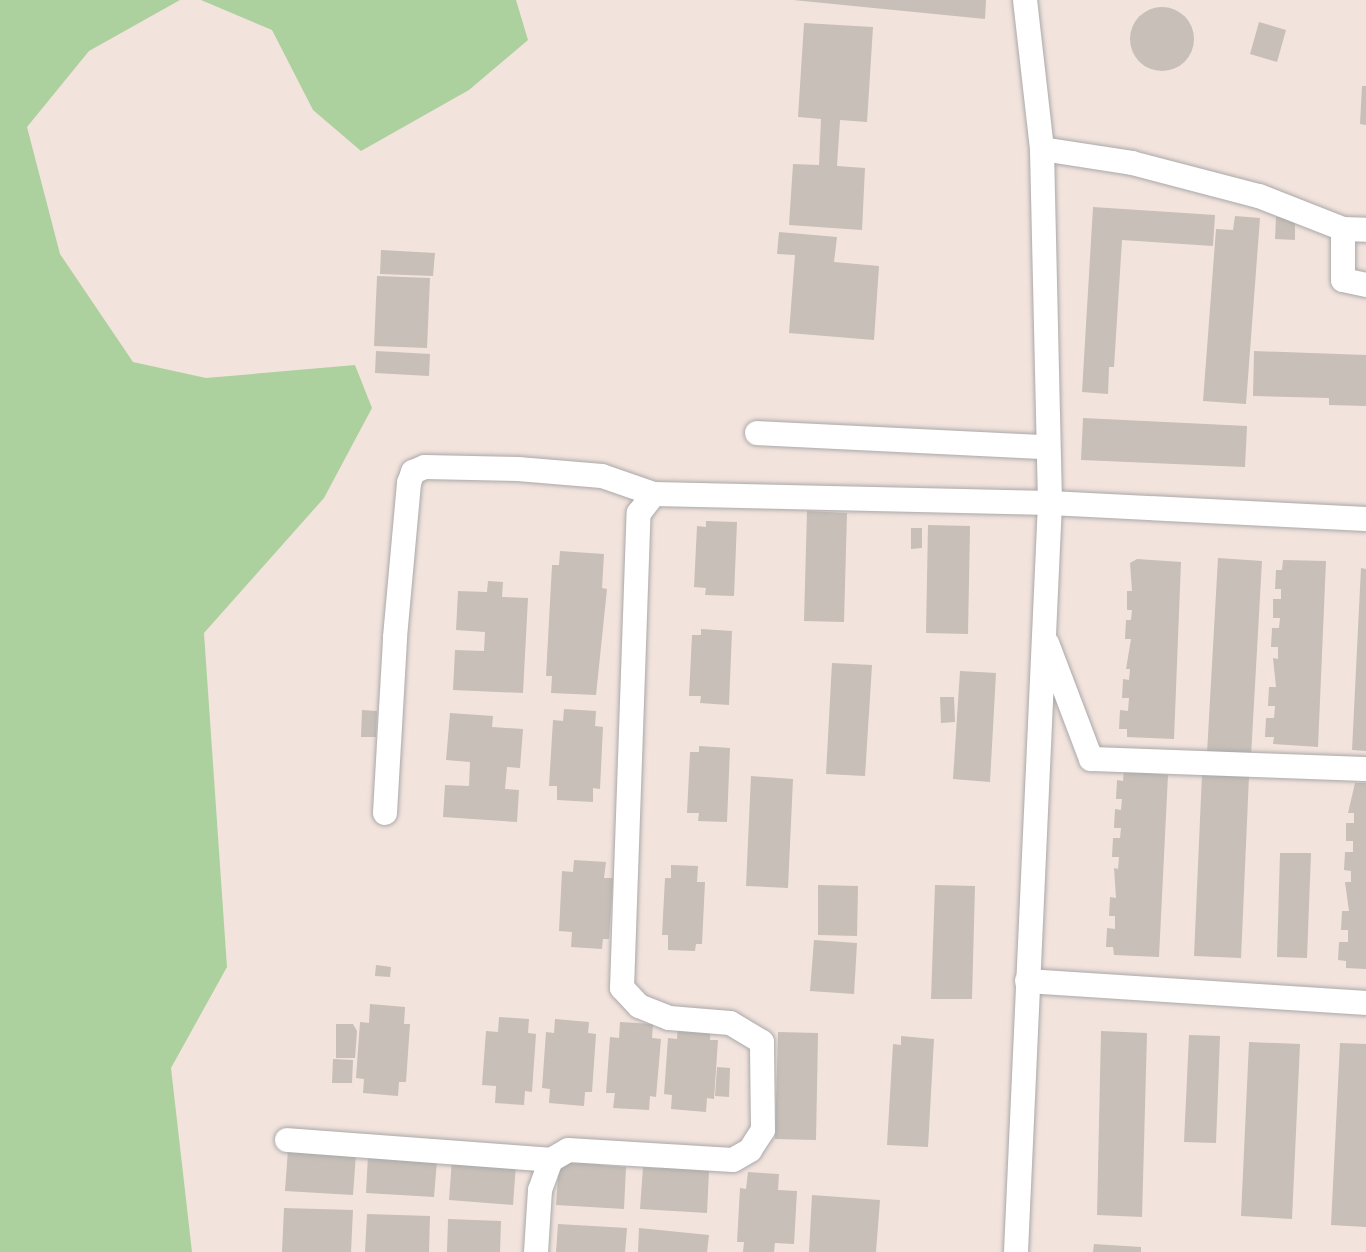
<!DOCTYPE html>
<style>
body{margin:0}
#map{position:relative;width:1366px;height:1252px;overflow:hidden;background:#f2efe9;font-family:Ubuntu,sans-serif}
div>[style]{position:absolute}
.military>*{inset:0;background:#f3e3dd}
.forest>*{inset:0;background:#add19e}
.building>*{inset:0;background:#c7bfb8}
.round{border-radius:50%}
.roads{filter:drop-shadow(0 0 2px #a9a9a9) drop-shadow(0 0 2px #a9a9a9)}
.minor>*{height:24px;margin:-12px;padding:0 12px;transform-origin:12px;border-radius:12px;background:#fff}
span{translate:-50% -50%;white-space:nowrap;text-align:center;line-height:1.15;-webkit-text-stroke:5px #fff;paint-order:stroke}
</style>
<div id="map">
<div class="military">
<div style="clip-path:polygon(0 0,1366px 0,1366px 1252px,0 1252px)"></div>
</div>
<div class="forest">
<div style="clip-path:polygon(0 0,180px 0,89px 51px,27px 127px,60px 254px,133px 362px,206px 378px,355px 365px,372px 408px,324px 498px,204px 633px,227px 967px,171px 1068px,192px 1252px,0 1252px)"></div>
<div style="clip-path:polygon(201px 0,516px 0,528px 40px,469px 90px,361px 151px,313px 110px,272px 30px)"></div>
</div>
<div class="building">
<div style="clip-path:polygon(793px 0,986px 0,985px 19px)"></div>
<div class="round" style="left:1130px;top:7px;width:64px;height:64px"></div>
<div style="clip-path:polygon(1259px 22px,1286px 30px,1277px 62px,1250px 54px)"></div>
<div style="clip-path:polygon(804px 23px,873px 27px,867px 122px,840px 120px,837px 166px,865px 168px,862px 230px,789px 225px,793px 164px,819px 165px,821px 119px,798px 117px)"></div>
<div style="clip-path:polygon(1362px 86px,1366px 86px,1366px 125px,1360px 124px)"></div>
<div style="clip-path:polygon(1093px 207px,1215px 215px,1213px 246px,1122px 240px,1114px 367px,1109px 367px,1108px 394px,1082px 392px)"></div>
<div style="clip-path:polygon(1235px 216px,1260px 218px,1246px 404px,1203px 401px,1216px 229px,1233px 230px)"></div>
<div style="clip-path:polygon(1276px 217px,1295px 218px,1295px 240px,1275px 239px)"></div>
<div style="clip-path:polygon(779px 232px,837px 237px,834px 262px,879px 266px,874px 340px,789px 333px,795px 255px,777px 254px)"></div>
<div style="clip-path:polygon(381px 250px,435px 253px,433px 276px,380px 274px)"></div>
<div style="clip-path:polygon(377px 276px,430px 278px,427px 348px,374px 346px)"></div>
<div style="clip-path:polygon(376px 351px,430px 354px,429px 376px,375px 373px)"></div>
<div style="clip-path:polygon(1254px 351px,1366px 355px,1366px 406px,1329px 405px,1329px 398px,1253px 396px)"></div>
<div style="clip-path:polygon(1083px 418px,1247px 426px,1245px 467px,1081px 460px)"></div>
<div style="clip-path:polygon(807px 511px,847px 513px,844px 622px,804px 621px)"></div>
<div style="clip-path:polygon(706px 521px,737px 522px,734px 596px,705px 595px,706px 588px,694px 587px,697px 526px,706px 527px)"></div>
<div style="clip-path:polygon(928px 525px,970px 526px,968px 634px,926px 633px)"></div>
<div style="clip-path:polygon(911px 528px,922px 528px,922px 548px,911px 549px)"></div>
<div style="clip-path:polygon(560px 551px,604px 554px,602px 588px,607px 589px,596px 695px,551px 693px,552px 676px,546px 676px,552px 565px,559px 565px)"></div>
<div style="clip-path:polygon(1218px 558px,1262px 561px,1251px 756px,1207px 753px)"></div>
<div style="clip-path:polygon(1137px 559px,1181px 562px,1174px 739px,1127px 737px,1127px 729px,1119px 729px,1120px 710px,1128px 711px,1129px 698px,1122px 698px,1123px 679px,1129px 680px,1130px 669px,1126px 669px,1131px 639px,1125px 639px,1126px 620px,1131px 620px,1132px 610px,1127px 610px,1127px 591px,1132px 591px,1130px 563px)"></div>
<div style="clip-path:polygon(1283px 560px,1326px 561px,1318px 747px,1273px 744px,1274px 737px,1265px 737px,1266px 718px,1274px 718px,1275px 706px,1268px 706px,1269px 687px,1276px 687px,1273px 658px,1278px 659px,1278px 647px,1271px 647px,1272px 628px,1279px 628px,1280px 618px,1273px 618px,1273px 599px,1281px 599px,1281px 589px,1275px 589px,1276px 570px,1282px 570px)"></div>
<div style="clip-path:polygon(1361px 568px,1366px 569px,1366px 751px,1352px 750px)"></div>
<div style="clip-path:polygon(488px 581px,503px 582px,502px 597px,528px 598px,523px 693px,453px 690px,455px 650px,484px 651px,485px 632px,456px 630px,458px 591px,487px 592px)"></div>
<div style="clip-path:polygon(701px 629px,732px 631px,729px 705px,700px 703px,701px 696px,689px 696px,692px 635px,701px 635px)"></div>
<div style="clip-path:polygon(832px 663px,872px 665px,865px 776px,826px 774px)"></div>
<div style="clip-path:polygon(960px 671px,996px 673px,990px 782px,953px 779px)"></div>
<div style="clip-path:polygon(940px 697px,954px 697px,955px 722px,941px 723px)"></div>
<div style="clip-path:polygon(564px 709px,596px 711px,595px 726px,603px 727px,600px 789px,593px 788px,593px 802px,557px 800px,557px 786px,549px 786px,553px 720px,563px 721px)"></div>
<div style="clip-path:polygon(362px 710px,377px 711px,376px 737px,361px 737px)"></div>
<div style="clip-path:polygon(450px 713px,493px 716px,492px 727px,523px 729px,520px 768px,507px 767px,505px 789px,519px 790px,517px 822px,443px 817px,445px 785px,469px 786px,470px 762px,446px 760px)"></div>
<div style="clip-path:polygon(699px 746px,730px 748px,727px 822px,698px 821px,699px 813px,687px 813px,690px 752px,699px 752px)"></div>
<div style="clip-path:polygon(1124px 770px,1168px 775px,1159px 957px,1114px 955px,1113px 947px,1106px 947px,1107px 928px,1115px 929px,1115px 916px,1109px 916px,1110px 897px,1116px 898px,1114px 868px,1118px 869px,1119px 857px,1112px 857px,1113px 838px,1120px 838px,1121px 828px,1114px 828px,1115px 809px,1121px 810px,1122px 799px,1116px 799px,1117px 780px,1123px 781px)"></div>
<div style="clip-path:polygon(1202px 774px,1249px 776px,1241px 958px,1194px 956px)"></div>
<div style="clip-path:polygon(751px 776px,793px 779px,788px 888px,746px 886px)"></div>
<div style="clip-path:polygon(1355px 783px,1366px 783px,1366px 969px,1346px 968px,1346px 961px,1338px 960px,1339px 942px,1348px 942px,1348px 930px,1341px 930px,1342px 911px,1349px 911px,1345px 882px,1351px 882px,1351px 871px,1344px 870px,1345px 852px,1353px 852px,1353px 841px,1346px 841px,1346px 823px,1354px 823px,1354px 813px,1348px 813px)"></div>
<div style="clip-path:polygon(1280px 853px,1311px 853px,1307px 958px,1277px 957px)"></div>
<div style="clip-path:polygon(574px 860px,606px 862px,604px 878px,613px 878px,609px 939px,603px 939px,602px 949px,571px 947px,572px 932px,559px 931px,562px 871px,573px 872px)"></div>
<div style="clip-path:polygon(671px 865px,698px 866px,697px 882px,705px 882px,702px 944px,696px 944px,695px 951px,668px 950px,668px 935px,662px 935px,665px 878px,671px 878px)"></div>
<div style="clip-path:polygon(818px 885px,858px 886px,857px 936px,818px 935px)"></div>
<div style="clip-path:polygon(935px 885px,975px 886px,972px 999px,931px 999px)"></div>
<div style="clip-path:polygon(814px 940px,857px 943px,854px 994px,810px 991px)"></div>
<div style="clip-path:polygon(376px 965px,391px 967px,390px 977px,375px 976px)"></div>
<div style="clip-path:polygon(370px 1004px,405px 1007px,404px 1024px,410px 1024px,406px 1082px,399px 1082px,398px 1096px,363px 1093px,364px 1079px,356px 1078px,360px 1022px,369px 1023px)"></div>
<div style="clip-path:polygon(499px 1017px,529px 1019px,528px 1033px,536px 1034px,532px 1092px,525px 1091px,524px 1105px,495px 1103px,496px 1086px,482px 1085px,486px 1031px,498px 1032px)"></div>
<div style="clip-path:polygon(555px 1019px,589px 1022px,588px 1033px,596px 1034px,592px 1092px,585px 1092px,584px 1106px,549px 1103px,550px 1089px,542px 1088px,546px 1032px,554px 1033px)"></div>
<div style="clip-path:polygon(620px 1022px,653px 1024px,652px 1038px,661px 1039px,656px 1097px,650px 1096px,649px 1110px,613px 1108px,615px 1093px,606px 1093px,610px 1037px,619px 1038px)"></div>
<div style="clip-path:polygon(678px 1023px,711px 1026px,710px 1040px,718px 1040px,714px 1099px,707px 1098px,706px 1112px,671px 1109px,672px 1095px,664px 1094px,668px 1038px,677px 1039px)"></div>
<div style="clip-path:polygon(336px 1024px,353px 1024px,357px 1031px,355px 1058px,336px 1058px)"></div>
<div style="clip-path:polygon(1101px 1031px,1147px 1033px,1142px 1217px,1097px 1215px)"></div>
<div style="clip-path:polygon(778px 1032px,818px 1033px,816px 1140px,775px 1139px)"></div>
<div style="clip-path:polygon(1189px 1035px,1220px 1036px,1216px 1143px,1184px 1142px)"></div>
<div style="clip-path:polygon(901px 1036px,934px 1039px,928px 1147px,887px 1145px,893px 1044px,901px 1045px)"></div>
<div style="clip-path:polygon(1249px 1042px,1300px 1044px,1292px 1219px,1241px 1216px)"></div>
<div style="clip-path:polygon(1340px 1043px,1366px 1044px,1366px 1227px,1331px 1225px)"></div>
<div style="clip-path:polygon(333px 1059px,353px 1060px,352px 1083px,332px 1083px)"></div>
<div style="clip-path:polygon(717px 1067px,730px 1068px,729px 1097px,715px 1096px)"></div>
<div style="clip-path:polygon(288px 1149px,356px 1154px,353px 1195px,285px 1191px)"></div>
<div style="clip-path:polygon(572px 1152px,601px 1154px,600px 1165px,626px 1167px,624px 1209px,556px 1205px,559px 1163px,571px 1163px)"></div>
<div style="clip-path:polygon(368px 1155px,437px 1160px,434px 1197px,366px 1193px)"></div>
<div style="clip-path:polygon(452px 1159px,516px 1164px,513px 1205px,449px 1200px)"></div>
<div style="clip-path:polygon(658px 1162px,693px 1164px,693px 1170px,709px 1171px,707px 1213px,640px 1209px,643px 1167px,658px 1168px)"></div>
<div style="clip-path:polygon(748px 1172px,779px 1174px,778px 1190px,797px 1191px,794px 1244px,775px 1243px,774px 1252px,743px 1252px,744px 1242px,737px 1242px,740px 1188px,746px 1189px)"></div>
<div style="clip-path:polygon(812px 1195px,880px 1200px,876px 1252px,809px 1252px)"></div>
<div style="clip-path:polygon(284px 1208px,353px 1210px,351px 1252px,282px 1252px)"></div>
<div style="clip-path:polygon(367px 1214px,430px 1216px,429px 1252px,365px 1252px)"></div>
<div style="clip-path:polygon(448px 1219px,501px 1221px,500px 1252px,447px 1252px)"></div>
<div style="clip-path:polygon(558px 1224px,627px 1228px,625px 1252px,556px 1252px)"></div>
<div style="clip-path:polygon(639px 1228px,709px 1235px,707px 1252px,638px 1252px)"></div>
<div style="clip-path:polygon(1094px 1244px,1141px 1247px,1141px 1252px,1093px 1252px)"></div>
</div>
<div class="roads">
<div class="minor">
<div style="left:1042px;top:149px;width:91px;rotate:8.8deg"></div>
<div style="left:1132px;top:163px;width:131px;rotate:14.6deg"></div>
<div style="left:1259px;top:196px;width:90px;rotate:21.4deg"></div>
<div style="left:1343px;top:229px;width:23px;rotate:2deg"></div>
<div style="left:1343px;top:229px;width:51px;rotate:90deg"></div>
<div style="left:1343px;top:280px;width:24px;rotate:12deg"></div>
<div style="left:757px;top:433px;width:288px;rotate:2.8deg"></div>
<div style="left:1047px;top:643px;width:124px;rotate:69.2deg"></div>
<div style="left:1091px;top:759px;width:275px;rotate:2.1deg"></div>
<div style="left:385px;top:813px;width:176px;rotate:-86.7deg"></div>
<div style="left:395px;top:637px;width:155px;rotate:-84.8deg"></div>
<div style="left:409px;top:483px;width:12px;rotate:-70deg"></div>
<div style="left:413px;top:472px;width:13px;rotate:-23deg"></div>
<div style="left:425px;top:467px;width:93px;rotate:1.2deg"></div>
<div style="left:518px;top:469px;width:84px;rotate:4.8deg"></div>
<div style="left:602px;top:476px;width:55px;rotate:19.1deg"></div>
<div style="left:1027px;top:981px;width:340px;rotate:3.7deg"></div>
<div style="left:287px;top:1140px;width:265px;rotate:4.3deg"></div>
<div style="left:536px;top:1252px;width:62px;rotate:-86.3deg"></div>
<div style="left:540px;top:1190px;width:32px;rotate:-70deg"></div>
<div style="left:551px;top:1160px;width:20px;rotate:-30deg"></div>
<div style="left:568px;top:1150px;width:165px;rotate:3.5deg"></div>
<div style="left:733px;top:1160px;width:20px;rotate:-30deg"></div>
<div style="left:750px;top:1150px;width:24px;rotate:-57deg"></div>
<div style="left:763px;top:1130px;width:88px;rotate:-90.7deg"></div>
<div style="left:762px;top:1042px;width:37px;rotate:-149deg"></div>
<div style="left:730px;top:1023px;width:61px;rotate:-175.3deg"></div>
<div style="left:669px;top:1018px;width:32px;rotate:-158deg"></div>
<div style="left:639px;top:1006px;width:25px;rotate:-133deg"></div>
<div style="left:622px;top:988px;width:475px;rotate:-88deg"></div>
<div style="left:639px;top:513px;width:24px;rotate:-52deg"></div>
<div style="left:654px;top:494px;width:396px;rotate:1.3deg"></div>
<div style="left:1050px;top:503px;width:316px;rotate:2.9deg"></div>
<div style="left:1016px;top:1252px;width:750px;rotate:-87.4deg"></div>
<div style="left:1050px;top:503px;width:354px;rotate:-91.3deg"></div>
<div style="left:1042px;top:149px;width:150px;rotate:-96.5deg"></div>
</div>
</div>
</div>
